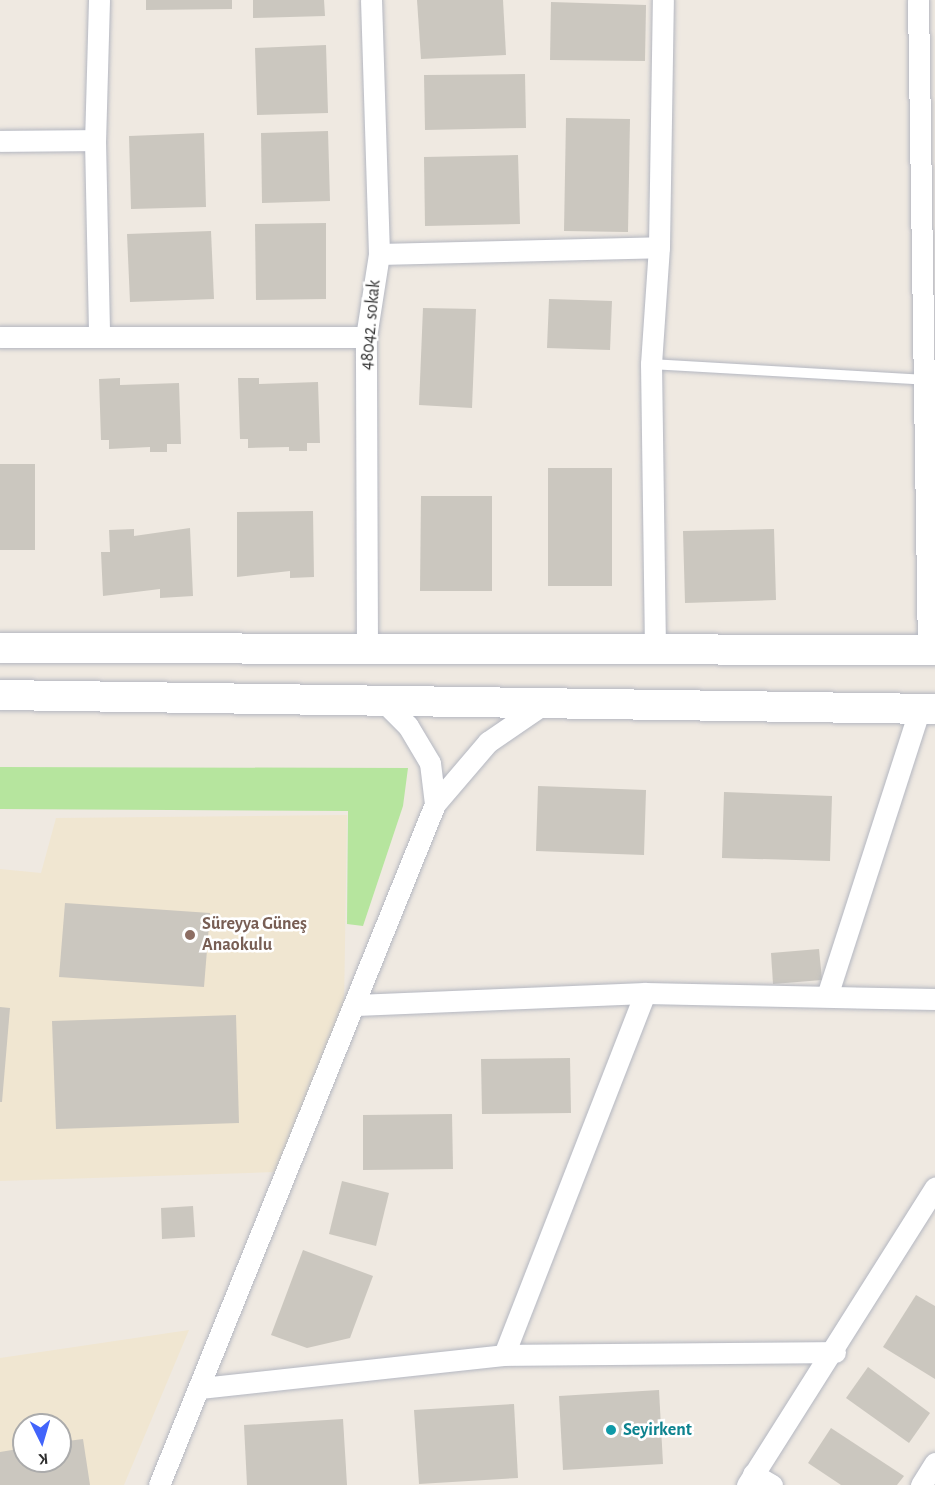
<!DOCTYPE html>
<meta charset="utf-8">
<style>
body{margin:0}
#map{position:relative;width:935px;height:1485px;overflow:hidden;background:#efe9e1;font-family:"Alegreya Sans",sans-serif}
div>[style]{position:absolute}
.education>*{inset:0;background:#f0e6d1}
.green>*{inset:0;background:#b6e59e}
.building>*{inset:0;background:#cbc7bf}
.roads{filter:drop-shadow(0 0 2px #b4b7c1) drop-shadow(0 0 2px #b4b7c1)}
.lane>*{height:10px;margin:-5px;padding:0 5px;transform-origin:5px;border-radius:5px;background:#fff}
.street>*{height:21px;margin:-10.5px;padding:0 10.5px;transform-origin:10.5px;border-radius:10.5px;background:#fff}
.secondary>*{height:30px;margin:-15px;padding:0 15px;transform-origin:15px;border-radius:15px;background:#fff}
.dots>*{width:16px;height:16px;translate:-50% -50%;box-sizing:border-box;border:3px solid #fff;border-radius:50%}
span{translate:-50% -50%;white-space:nowrap;text-align:center;line-height:1.15;-webkit-text-stroke:5px #fff;paint-order:stroke}
.street-label{font-size:18px;color:#2e2e2e}
.education-label{font-size:18px;color:#785e54;font-weight:700}
.left{translate:0 -50%;text-align:left}
.culture-label{font-size:18px;color:#0d838f;font-weight:700}
.north{position:absolute;left:12px;top:1413px;width:60px;height:60px;box-sizing:border-box;background:#fff;border:2px solid #ababab;border-radius:50%;rotate:175deg;font-size:16px;font-weight:700;line-height:24px;text-align:center;color:#2e2e2e}
.north::after{content:'';display:block;margin:auto;width:21px;height:27px;background:#4264fb;clip-path:polygon(50% 0,100% 100%,50% 72%,0 100%)}
</style>
<div id="map">
<div class="education">
<div style="clip-path:polygon(347px 815px,344px 1008px,276px 1172px,0 1181px,0 869px,41px 873px,56px 818px)"></div>
<div style="clip-path:polygon(evenodd,189px 1330px,124px 1485px,0 1485px,0 1358px,189px 1330px,24px 1425px,60px 1425px,60px 1461px,24px 1461px,24px 1425px)"></div>
</div>
<div class="green">
<div style="clip-path:polygon(0 767px,408px 768px,403px 806px,363px 926px,347px 924px,348px 811px,0 809px)"></div>
</div>
<div class="building">
<div style="clip-path:polygon(146px 0,232px 0,232px 9px,146px 10px)"></div>
<div style="clip-path:polygon(253px 0,324px 0,325px 16px,253px 18px)"></div>
<div style="clip-path:polygon(417px 0,503px 0,506px 55px,421px 59px)"></div>
<div style="clip-path:polygon(551px 2px,646px 5px,645px 61px,550px 60px)"></div>
<div style="clip-path:polygon(326px 45px,328px 113px,257px 115px,255px 48px)"></div>
<div style="clip-path:polygon(525px 74px,526px 128px,425px 130px,424px 75px)"></div>
<div style="clip-path:polygon(566px 118px,630px 119px,628px 232px,564px 231px)"></div>
<div style="clip-path:polygon(328px 131px,330px 201px,262px 203px,261px 133px)"></div>
<div style="clip-path:polygon(204px 133px,206px 207px,131px 209px,129px 136px)"></div>
<div style="clip-path:polygon(518px 155px,520px 224px,425px 226px,424px 157px)"></div>
<div style="clip-path:polygon(326px 223px,326px 299px,256px 300px,255px 224px)"></div>
<div style="clip-path:polygon(211px 231px,214px 299px,130px 302px,127px 234px)"></div>
<div style="clip-path:polygon(549px 299px,612px 301px,610px 350px,547px 348px)"></div>
<div style="clip-path:polygon(423px 308px,476px 309px,472px 408px,419px 405px)"></div>
<div style="clip-path:polygon(120px 378px,120px 385px,179px 383px,181px 444px,167px 444px,167px 452px,150px 452px,150px 447px,109px 449px,109px 440px,101px 440px,99px 379px)"></div>
<div style="clip-path:polygon(238px 378px,259px 378px,259px 384px,318px 382px,320px 443px,307px 443px,307px 451px,289px 451px,289px 447px,248px 448px,248px 439px,240px 439px)"></div>
<div style="clip-path:polygon(0 464px,35px 464px,35px 550px,0 550px)"></div>
<div style="clip-path:polygon(548px 468px,612px 468px,612px 586px,548px 586px)"></div>
<div style="clip-path:polygon(421px 496px,492px 496px,492px 591px,420px 591px)"></div>
<div style="clip-path:polygon(313px 511px,314px 577px,290px 578px,290px 571px,237px 577px,237px 512px)"></div>
<div style="clip-path:polygon(190px 528px,193px 596px,160px 598px,160px 589px,103px 596px,101px 552px,110px 552px,109px 530px,134px 529px,134px 536px)"></div>
<div style="clip-path:polygon(774px 529px,776px 600px,685px 603px,683px 531px)"></div>
<div style="clip-path:polygon(538px 786px,646px 790px,644px 855px,536px 851px)"></div>
<div style="clip-path:polygon(724px 792px,832px 796px,830px 861px,722px 858px)"></div>
<div style="clip-path:polygon(65px 903px,210px 913px,204px 987px,59px 977px)"></div>
<div style="clip-path:polygon(819px 949px,822px 980px,773px 984px,771px 953px)"></div>
<div style="clip-path:polygon(0 1007px,10px 1008px,2px 1102px,0 1102px)"></div>
<div style="clip-path:polygon(236px 1015px,239px 1123px,56px 1129px,52px 1021px)"></div>
<div style="clip-path:polygon(570px 1058px,571px 1113px,482px 1114px,481px 1059px)"></div>
<div style="clip-path:polygon(452px 1114px,453px 1169px,363px 1170px,363px 1115px)"></div>
<div style="clip-path:polygon(342px 1181px,389px 1193px,376px 1246px,329px 1234px)"></div>
<div style="clip-path:polygon(193px 1206px,195px 1237px,162px 1239px,161px 1208px)"></div>
<div style="clip-path:polygon(303px 1250px,373px 1276px,350px 1338px,307px 1348px,271px 1335px)"></div>
<div style="clip-path:polygon(916px 1295px,935px 1306px,935px 1379px,883px 1347px)"></div>
<div style="clip-path:polygon(868px 1367px,930px 1413px,909px 1443px,846px 1398px)"></div>
<div style="clip-path:polygon(659px 1390px,663px 1464px,563px 1470px,559px 1396px)"></div>
<div style="clip-path:polygon(514px 1404px,518px 1478px,419px 1484px,414px 1410px)"></div>
<div style="clip-path:polygon(343px 1419px,347px 1485px,247px 1485px,244px 1425px)"></div>
<div style="clip-path:polygon(831px 1428px,904px 1476px,897px 1485px,841px 1485px,808px 1463px)"></div>
<div style="clip-path:polygon(83px 1439px,90px 1485px,0 1485px,0 1452px,24px 1448px,24px 1461px,60px 1461px,60px 1442px)"></div>
</div>
<div class="roads">
<div class="lane">
<div style="left:651px;top:364px;width:275px;rotate:3.3deg"></div>
</div>
<div class="street">
<div style="left:99px;top:0;width:140px;rotate:91.6deg"></div>
<div style="left:95px;top:140px;width:197px;rotate:88.8deg"></div>
<div style="left:918px;top:0;width:650px;rotate:89.12deg"></div>
<div style="left:0;top:141px;width:95px;rotate:-0.6deg"></div>
<div style="left:379px;top:254px;width:280px;rotate:-1.4deg"></div>
<div style="left:0;top:337px;width:366px"></div>
<div style="left:655px;top:649px;width:285px;rotate:-90.8deg"></div>
<div style="left:651px;top:364px;width:117px;rotate:-86.1deg"></div>
<div style="left:659px;top:247px;width:247px;rotate:-89.1deg"></div>
<div style="left:367px;top:651px;width:314px;rotate:-90.2deg"></div>
<div style="left:366px;top:337px;width:84px;rotate:-81.1deg"></div>
<div style="left:379px;top:254px;width:254px;rotate:-91.8deg"></div>
<div style="left:383px;top:701px;width:35px;rotate:45deg"></div>
<div style="left:408px;top:726px;width:43px;rotate:59.3deg"></div>
<div style="left:430px;top:763px;width:41px;rotate:83deg"></div>
<div style="left:645px;top:993px;width:388px;rotate:111.3deg"></div>
<div style="left:504px;top:1355px;width:331px;rotate:-0.5deg"></div>
<div style="left:827px;top:996px;width:303px;rotate:-72.1deg"></div>
<div style="left:356px;top:1005px;width:289px;rotate:-2.4deg"></div>
<div style="left:645px;top:993px;width:290px;rotate:1.2deg"></div>
<div style="left:201px;top:1388px;width:305px;rotate:-6.2deg"></div>
<div style="left:753px;top:1474px;width:22px;rotate:30deg"></div>
<div style="left:159px;top:1485px;width:735px;rotate:-67.94deg"></div>
<div style="left:435px;top:804px;width:82px;rotate:-49.5deg"></div>
<div style="left:488px;top:742px;width:69px;rotate:-34.4deg"></div>
<div style="left:747px;top:1485px;width:352px;rotate:-57.7deg"></div>
<div style="left:921px;top:1485px;width:26px;rotate:-58deg"></div>
</div>
<div class="secondary">
<div style="left:0;top:648px;width:935px;rotate:0.12deg"></div>
<div style="left:0;top:695px;width:935px;rotate:0.86deg"></div>
</div>
</div>
<div class="dots">
<div style="left:190px;top:935px;background:#8d6e63"></div>
<div style="left:611px;top:1430px;background:#0f9aa8"></div>
</div>
<div class="street-label">
<span style="left:371px;top:325px;rotate:-85deg">48042. sokak</span>
</div>
<div class="education-label">
<span class="left" style="left:202px;top:935px">Süreyya Güneş<br>Anaokulu</span>
</div>
<div class="culture-label">
<span class="left" style="left:623px;top:1430px">Seyirkent</span>
</div>
<div class="north">K</div>
</div>
